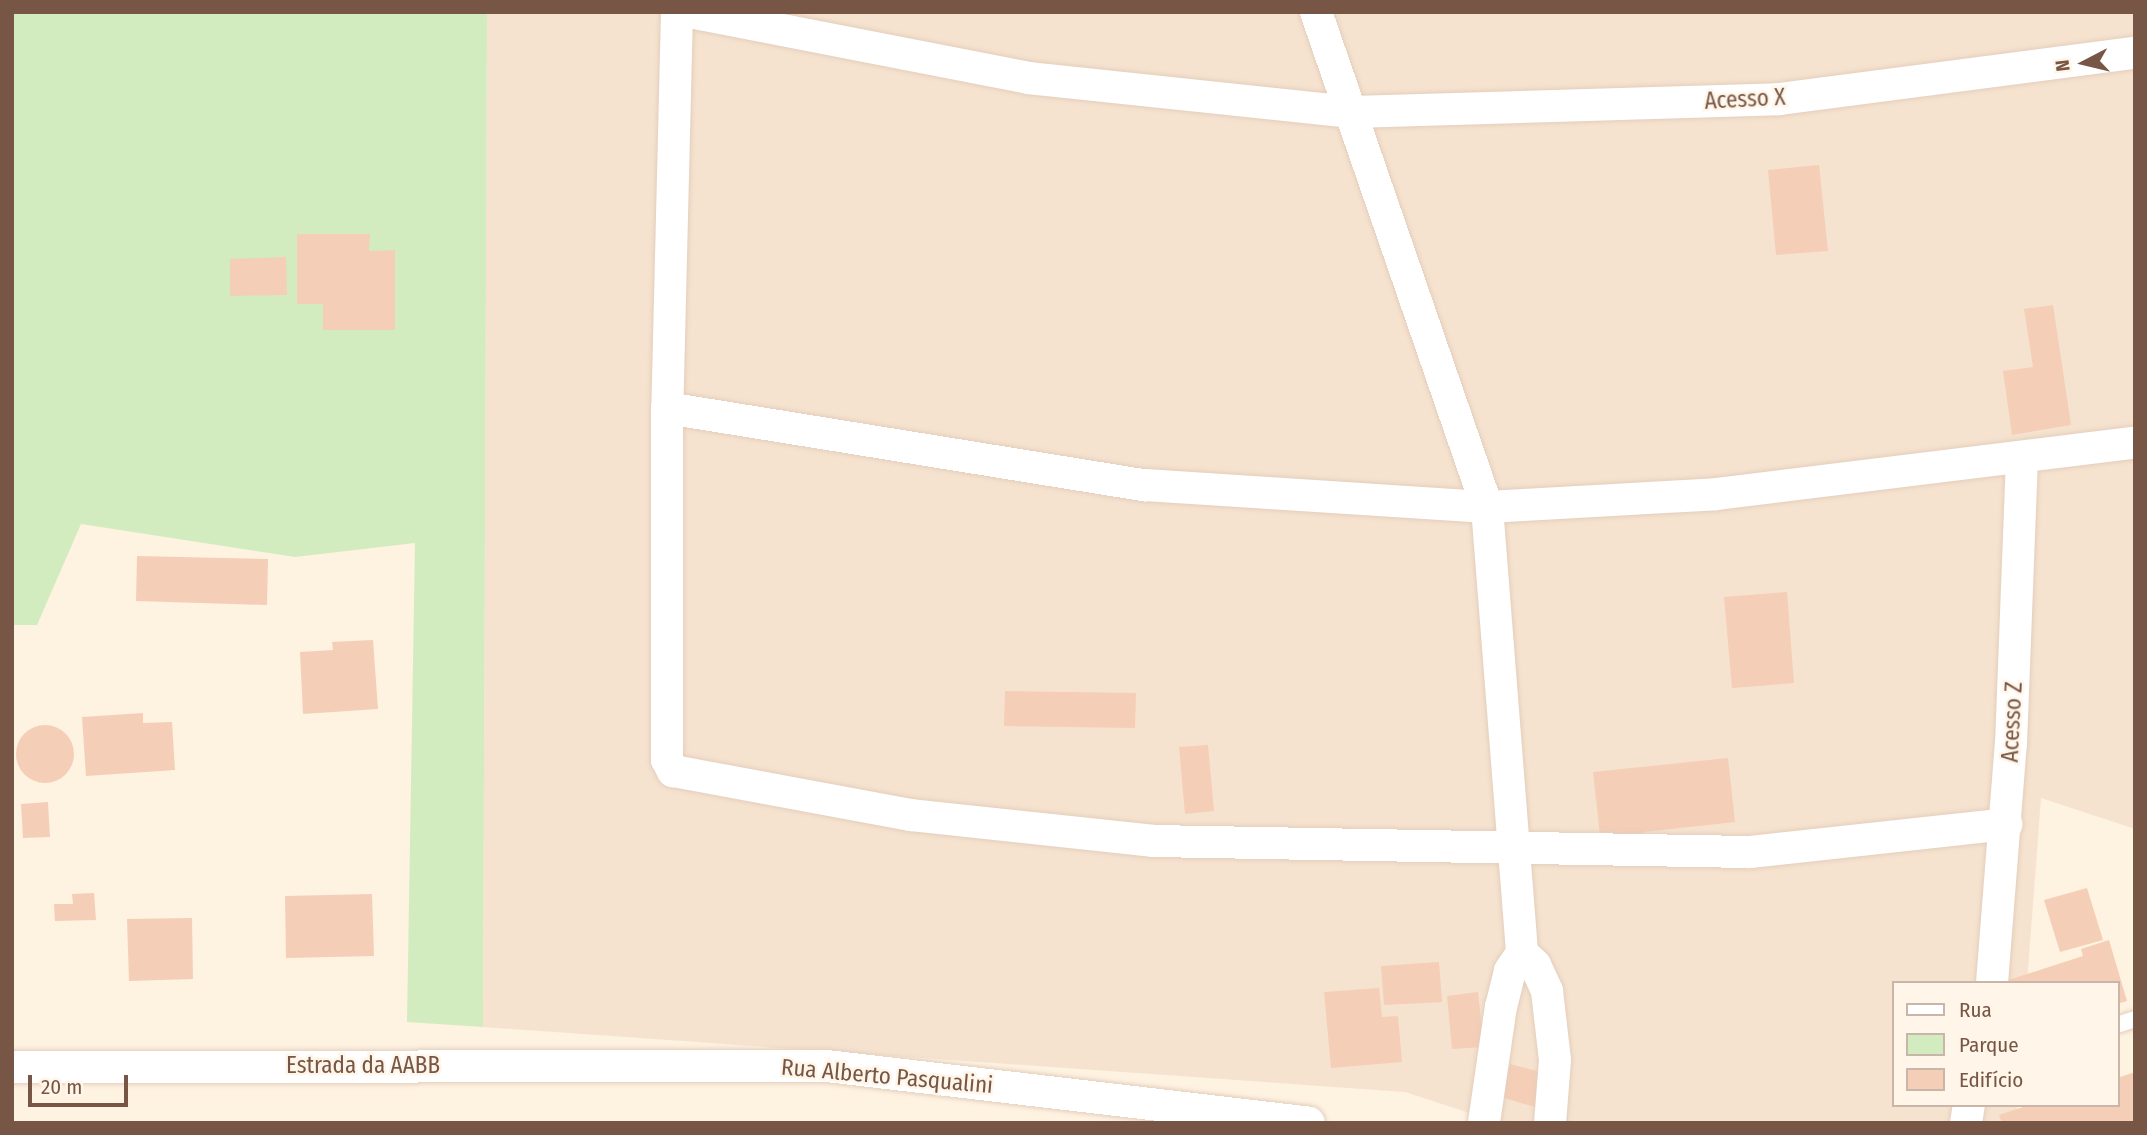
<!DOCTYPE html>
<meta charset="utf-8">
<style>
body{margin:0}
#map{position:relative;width:2147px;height:1135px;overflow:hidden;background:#fef2e1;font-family:"Fira Sans Condensed",sans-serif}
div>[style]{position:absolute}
.residential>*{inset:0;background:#f6e3cf}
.green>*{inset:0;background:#d2ecbf}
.building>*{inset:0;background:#f5ceb7}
.round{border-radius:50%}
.roads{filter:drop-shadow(0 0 2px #e3cebc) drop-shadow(0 0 2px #e3cebc)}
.lane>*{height:16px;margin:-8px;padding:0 8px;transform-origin:8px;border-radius:8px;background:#fff}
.street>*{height:32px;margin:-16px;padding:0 16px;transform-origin:16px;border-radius:16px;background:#fff}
span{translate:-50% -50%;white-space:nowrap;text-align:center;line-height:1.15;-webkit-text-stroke:5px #fff6e9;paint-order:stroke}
.street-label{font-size:23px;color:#775646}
.frame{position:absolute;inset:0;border:14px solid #775646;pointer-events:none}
.legend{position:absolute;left:1892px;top:981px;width:228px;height:126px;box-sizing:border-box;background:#fff6e9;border:2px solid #c9b6a8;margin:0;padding:9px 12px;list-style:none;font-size:21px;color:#775646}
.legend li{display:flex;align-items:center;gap:14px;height:35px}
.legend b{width:35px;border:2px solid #c9b6a8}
.north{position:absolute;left:2049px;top:28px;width:70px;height:70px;-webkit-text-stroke:5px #fff6e9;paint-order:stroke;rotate:263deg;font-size:19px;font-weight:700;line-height:28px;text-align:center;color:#775646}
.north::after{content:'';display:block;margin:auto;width:24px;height:32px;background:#775646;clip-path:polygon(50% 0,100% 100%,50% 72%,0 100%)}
.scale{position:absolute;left:28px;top:1075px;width:100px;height:32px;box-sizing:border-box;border:4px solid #775646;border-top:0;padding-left:9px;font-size:21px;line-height:24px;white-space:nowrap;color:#775646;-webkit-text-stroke:5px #fff6e9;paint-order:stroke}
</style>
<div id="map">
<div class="residential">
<div style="clip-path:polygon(487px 12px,2135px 12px,2135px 829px,2041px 798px,2027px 983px,1893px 983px,1893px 1105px,2017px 1105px,2016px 1123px,1500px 1123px,1405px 1092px,483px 1027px)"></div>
</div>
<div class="green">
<div style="clip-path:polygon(12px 12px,487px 12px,483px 1027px,407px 1022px,415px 543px,295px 557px,81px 524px,37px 625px,12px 625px)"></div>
</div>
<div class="building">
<div style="clip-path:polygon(1819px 165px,1828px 251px,1776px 255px,1768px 170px)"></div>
<div style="clip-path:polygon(297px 234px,370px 234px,369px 251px,395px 250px,395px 330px,323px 330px,323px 304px,297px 304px)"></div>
<div style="clip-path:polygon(286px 257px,287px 295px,230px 296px,230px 259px)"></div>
<div style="clip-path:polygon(2053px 305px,2071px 425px,2012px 435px,2003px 371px,2033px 367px,2024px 309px)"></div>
<div style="clip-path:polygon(137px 556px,268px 559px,267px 605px,136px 601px)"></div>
<div style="clip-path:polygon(1787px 592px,1794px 683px,1732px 688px,1724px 597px)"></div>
<div style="clip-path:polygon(373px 640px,378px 709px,303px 714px,300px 652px,333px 650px,332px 642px)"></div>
<div style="clip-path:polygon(1005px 691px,1136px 693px,1135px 728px,1004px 726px)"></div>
<div style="clip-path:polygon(143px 713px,143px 723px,172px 722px,175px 770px,86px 776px,82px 717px)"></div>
<div class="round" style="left:16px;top:725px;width:58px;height:58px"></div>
<div style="clip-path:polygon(1208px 745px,1214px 811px,1185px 814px,1179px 747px)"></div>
<div style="clip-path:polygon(1728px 758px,1735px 822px,1643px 832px,1644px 841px,1601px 845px,1593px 772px)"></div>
<div style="clip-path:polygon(48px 802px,50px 837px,23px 838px,21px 804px)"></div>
<div style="clip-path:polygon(2087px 888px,2103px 940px,2060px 952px,2044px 900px)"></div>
<div style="clip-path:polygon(94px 893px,96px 920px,55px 921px,54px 904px,73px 904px,72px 894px)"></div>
<div style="clip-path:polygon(372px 894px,374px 956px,286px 958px,285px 896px)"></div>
<div style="clip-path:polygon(192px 918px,193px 979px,129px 981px,127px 919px)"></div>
<div style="clip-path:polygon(2109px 940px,2127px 1001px,2117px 1004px,2117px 983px,1999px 983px,2083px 956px,2081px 949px)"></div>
<div style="clip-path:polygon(1439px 962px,1442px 1002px,1384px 1005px,1381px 966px)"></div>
<div style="clip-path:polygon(1379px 988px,1382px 1017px,1398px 1016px,1402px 1062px,1331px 1068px,1324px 992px)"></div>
<div style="clip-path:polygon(1478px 992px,1484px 1047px,1452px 1049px,1447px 996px)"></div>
<div style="clip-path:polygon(1510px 1064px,1548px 1074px,1538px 1108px,1501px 1097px)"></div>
<div style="clip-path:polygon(2135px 1072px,2135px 1121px,2002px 1123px,1999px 1115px,2029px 1105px,2117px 1105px,2117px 1078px)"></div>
</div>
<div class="roads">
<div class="lane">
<div style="left:2117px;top:1025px;width:19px;rotate:-18deg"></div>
</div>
<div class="street">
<div style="left:677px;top:12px;width:396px;rotate:91.4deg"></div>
<div style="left:667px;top:408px;width:352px;rotate:90deg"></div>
<div style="left:667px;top:760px;width:13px;rotate:61deg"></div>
<div style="left:673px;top:771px;width:242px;rotate:10.5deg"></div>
<div style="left:911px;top:815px;width:243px;rotate:6.1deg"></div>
<div style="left:1153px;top:841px;width:597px;rotate:1.06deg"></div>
<div style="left:1750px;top:852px;width:258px;rotate:-6.2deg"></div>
<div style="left:690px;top:12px;width:344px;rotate:11deg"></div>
<div style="left:1028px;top:78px;width:326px;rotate:6deg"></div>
<div style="left:1352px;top:112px;width:427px;rotate:-1.7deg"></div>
<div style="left:1779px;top:99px;width:359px;rotate:-7.4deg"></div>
<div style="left:1316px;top:12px;width:524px;rotate:70.94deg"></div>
<div style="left:1487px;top:507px;width:447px;rotate:85.5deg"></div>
<div style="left:1522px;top:953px;width:22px;rotate:124deg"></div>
<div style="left:1510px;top:971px;width:36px;rotate:104deg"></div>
<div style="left:1501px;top:1006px;width:118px;rotate:98.3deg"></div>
<div style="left:667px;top:408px;width:484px;rotate:9.2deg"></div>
<div style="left:1145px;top:485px;width:343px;rotate:3.7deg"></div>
<div style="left:1487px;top:507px;width:230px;rotate:-3.2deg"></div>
<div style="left:1717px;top:494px;width:421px;rotate:-7deg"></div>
<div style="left:1522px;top:953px;width:18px;rotate:43deg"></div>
<div style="left:1535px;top:965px;width:29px;rotate:65deg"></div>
<div style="left:1547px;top:991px;width:69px;rotate:83.4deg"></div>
<div style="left:1555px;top:1060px;width:63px;rotate:94.5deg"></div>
<div style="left:1992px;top:983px;width:240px;rotate:-85.5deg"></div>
<div style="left:2011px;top:744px;width:284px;rotate:-87.8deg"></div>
<div style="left:12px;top:1067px;width:815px;rotate:-0.07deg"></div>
<div style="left:827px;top:1066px;width:485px;rotate:6.7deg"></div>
<div style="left:1966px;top:1123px;width:18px;rotate:-81deg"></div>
</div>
</div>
<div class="street-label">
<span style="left:1745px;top:99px;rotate:-3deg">Acesso X</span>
<span style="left:2012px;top:722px;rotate:-87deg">Acesso Z</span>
<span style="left:363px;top:1065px">Estrada da AABB</span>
<span style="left:887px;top:1076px;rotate:5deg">Rua Alberto Pasqualini</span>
</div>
<div class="frame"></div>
<ul class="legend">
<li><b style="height:9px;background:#fff"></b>Rua</li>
<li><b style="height:19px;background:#d2ecbf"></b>Parque</li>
<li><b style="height:19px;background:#f5ceb7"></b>Edifício</li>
</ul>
<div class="north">N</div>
<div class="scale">20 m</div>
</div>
